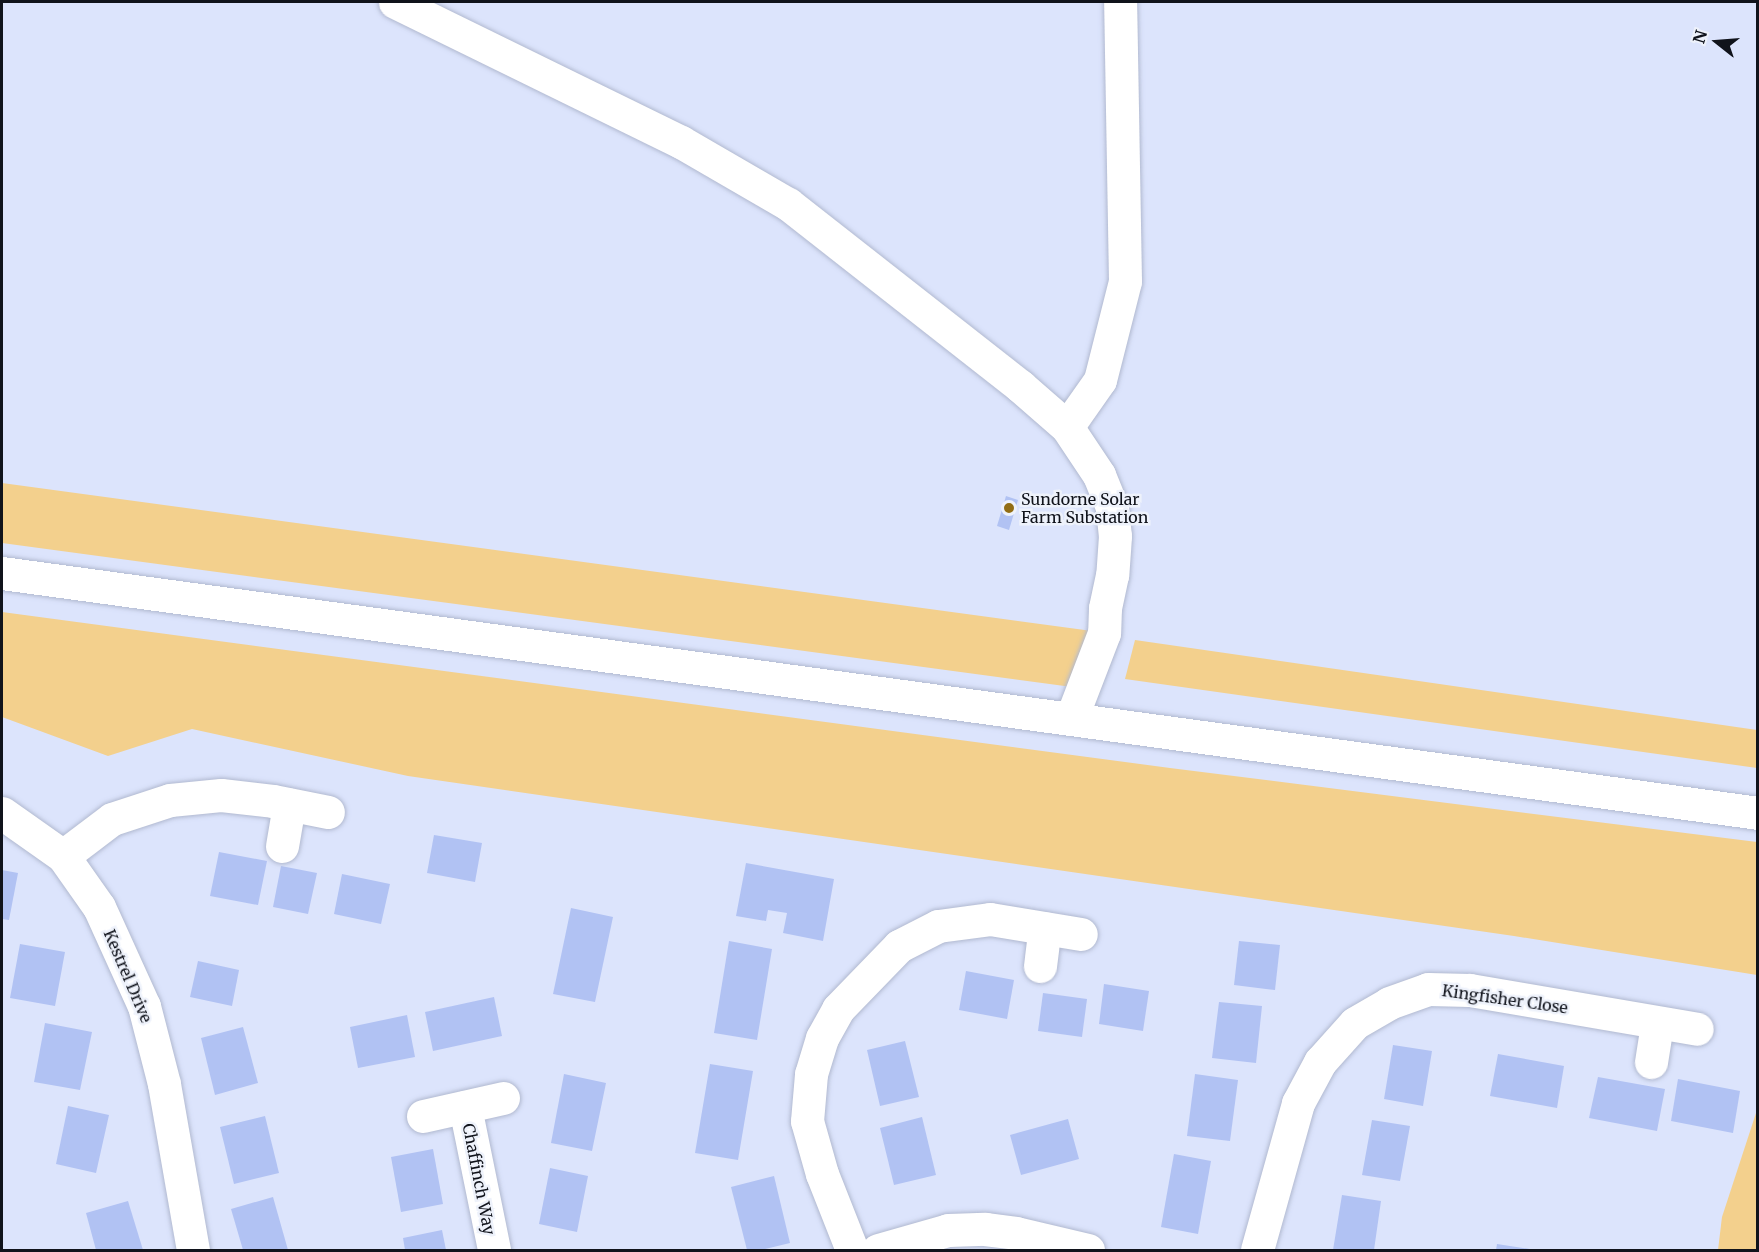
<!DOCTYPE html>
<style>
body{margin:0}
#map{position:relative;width:1759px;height:1252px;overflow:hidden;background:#dce4fc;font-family:Merriweather,serif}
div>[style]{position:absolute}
.green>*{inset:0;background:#f3d08d}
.building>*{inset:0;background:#b1c2f3}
.roads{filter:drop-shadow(0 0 2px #b1b9d0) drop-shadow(0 0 2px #b1b9d0)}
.minor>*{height:33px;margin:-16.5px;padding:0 16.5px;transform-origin:16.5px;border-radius:16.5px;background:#fff}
.highway>*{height:33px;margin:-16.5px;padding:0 16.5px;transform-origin:16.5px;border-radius:16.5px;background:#fff}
.dots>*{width:16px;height:16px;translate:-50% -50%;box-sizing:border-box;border:3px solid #eef2fb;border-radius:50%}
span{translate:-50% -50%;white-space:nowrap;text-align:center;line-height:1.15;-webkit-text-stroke:5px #eef2fb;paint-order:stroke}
.poi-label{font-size:16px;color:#10131b}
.left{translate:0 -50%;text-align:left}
.street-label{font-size:16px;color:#10131b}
.frame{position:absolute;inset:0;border:3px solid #10131b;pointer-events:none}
.north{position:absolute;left:1687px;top:12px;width:60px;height:60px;-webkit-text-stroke:4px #eef2fb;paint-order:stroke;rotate:287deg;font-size:16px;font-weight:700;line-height:24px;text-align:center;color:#10131b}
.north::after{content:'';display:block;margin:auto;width:21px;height:27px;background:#10131b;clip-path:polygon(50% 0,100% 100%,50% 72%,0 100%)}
</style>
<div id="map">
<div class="green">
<div style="clip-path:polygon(2px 483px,1092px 631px,1072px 687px,2px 543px)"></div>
<div style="clip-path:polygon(2px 612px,1170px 768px,1757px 842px,1757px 975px,1514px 936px,408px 776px,192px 729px,108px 756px,2px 717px)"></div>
<div style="clip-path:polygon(1135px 640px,1757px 730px,1757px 768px,1125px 679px)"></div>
<div style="clip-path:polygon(1757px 1110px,1757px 1250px,1718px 1250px,1722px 1217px)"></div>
</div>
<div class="building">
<div style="clip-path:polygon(1006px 496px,1018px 500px,1009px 530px,997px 526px)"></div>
<div style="clip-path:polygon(434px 835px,482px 843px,475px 882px,427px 873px)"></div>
<div style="clip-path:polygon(219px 852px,267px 861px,258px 905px,210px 896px)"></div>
<div style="clip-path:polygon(746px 863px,834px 879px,823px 941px,783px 933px,787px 913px,768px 910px,766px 921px,736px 916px)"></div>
<div style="clip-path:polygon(281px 866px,317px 873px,308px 914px,273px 907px)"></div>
<div style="clip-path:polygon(2px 870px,18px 873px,9px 920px,2px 919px)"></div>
<div style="clip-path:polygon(342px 874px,390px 884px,381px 924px,334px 914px)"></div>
<div style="clip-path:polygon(571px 908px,613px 917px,595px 1002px,553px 994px)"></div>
<div style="clip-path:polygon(729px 941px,772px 949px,757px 1040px,714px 1033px)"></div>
<div style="clip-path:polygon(1239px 941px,1280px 945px,1275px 990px,1234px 985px)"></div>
<div style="clip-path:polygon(20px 944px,65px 952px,55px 1006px,10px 998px)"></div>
<div style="clip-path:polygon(198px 961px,239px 970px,232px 1006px,190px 997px)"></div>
<div style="clip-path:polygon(966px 971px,1014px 980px,1007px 1019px,959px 1010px)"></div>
<div style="clip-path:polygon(1104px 984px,1149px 991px,1143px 1031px,1099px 1024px)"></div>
<div style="clip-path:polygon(1043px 993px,1087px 999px,1082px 1037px,1038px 1031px)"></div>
<div style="clip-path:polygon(494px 997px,502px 1036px,433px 1051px,425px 1012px)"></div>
<div style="clip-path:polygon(1219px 1002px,1262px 1006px,1256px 1063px,1212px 1058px)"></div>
<div style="clip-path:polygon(407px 1015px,415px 1057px,358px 1068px,350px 1027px)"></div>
<div style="clip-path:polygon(45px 1023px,92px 1032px,80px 1090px,34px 1082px)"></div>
<div style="clip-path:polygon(243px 1027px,258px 1083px,215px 1095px,201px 1038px)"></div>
<div style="clip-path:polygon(905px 1041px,919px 1097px,880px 1106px,867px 1050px)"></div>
<div style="clip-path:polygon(1393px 1045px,1432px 1051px,1423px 1106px,1384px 1099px)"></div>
<div style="clip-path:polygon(1498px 1054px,1564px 1066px,1557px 1108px,1490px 1096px)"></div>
<div style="clip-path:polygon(710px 1064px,753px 1071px,738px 1160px,695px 1153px)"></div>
<div style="clip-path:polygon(564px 1074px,606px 1083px,592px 1151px,551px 1143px)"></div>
<div style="clip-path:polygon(1195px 1074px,1238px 1080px,1230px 1141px,1187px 1136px)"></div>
<div style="clip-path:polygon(1598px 1077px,1665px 1089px,1657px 1131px,1589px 1118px)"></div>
<div style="clip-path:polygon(1678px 1079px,1740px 1091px,1733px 1133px,1671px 1121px)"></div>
<div style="clip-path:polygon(68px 1106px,109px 1115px,96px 1173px,56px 1164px)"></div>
<div style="clip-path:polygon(265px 1116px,279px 1173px,234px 1184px,220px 1127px)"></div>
<div style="clip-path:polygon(922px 1117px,936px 1175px,894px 1185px,880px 1128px)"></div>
<div style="clip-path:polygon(1068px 1119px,1079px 1159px,1021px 1175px,1010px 1135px)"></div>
<div style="clip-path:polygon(1372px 1120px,1410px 1126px,1400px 1181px,1362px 1175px)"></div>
<div style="clip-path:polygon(433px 1149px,443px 1204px,401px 1212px,391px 1157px)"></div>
<div style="clip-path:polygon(1174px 1154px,1211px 1161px,1198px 1234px,1161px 1227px)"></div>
<div style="clip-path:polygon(550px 1168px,588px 1176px,577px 1232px,539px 1224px)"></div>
<div style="clip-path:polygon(774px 1176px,790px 1243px,761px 1250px,747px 1250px,731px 1187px)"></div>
<div style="clip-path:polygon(1342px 1195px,1381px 1201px,1374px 1250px,1333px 1250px)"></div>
<div style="clip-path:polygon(273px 1197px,288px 1250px,243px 1250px,231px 1209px)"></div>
<div style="clip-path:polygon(128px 1201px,143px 1250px,96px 1250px,86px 1213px)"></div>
<div style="clip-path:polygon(442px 1230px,446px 1250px,405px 1250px,403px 1238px)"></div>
<div style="clip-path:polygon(1497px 1244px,1530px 1249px,1530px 1250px,1496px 1250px)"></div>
</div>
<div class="roads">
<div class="minor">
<div style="left:395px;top:2px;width:318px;rotate:26.1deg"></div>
<div style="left:681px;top:142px;width:124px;rotate:30.1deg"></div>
<div style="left:788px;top:204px;width:295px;rotate:38.1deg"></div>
<div style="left:1020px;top:386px;width:62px;rotate:41.1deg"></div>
<div style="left:1067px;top:427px;width:58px;rotate:56.3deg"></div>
<div style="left:1099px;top:475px;width:35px;rotate:68deg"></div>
<div style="left:1112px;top:508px;width:28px;rotate:84deg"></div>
<div style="left:1115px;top:536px;width:39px;rotate:94deg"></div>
<div style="left:1112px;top:575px;width:34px;rotate:102deg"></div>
<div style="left:1105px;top:608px;width:25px;rotate:92deg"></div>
<div style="left:1104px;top:633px;width:92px;rotate:111deg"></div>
<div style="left:1067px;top:427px;width:57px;rotate:-54.9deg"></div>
<div style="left:1100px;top:380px;width:102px;rotate:-75.8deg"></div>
<div style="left:1125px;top:281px;width:279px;rotate:-91deg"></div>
<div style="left:2px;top:813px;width:75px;rotate:35.2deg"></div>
<div style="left:63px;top:856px;width:62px;rotate:54.8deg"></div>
<div style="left:99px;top:907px;width:109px;rotate:65.6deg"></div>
<div style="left:144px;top:1006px;width:81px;rotate:75.6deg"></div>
<div style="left:164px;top:1084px;width:169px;rotate:80.1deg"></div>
<div style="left:282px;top:846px;width:42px;rotate:-80.3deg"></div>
<div style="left:63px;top:856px;width:61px;rotate:-37.1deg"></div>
<div style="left:112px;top:819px;width:61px;rotate:-18.1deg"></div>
<div style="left:170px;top:800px;width:51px;rotate:-5.6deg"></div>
<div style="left:221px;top:795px;width:52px;rotate:6.6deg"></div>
<div style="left:273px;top:801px;width:56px;rotate:11.3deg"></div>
<div style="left:1040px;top:966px;width:38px;rotate:-83deg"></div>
<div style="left:1651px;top:1062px;width:39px;rotate:-81deg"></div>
<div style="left:465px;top:1107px;width:146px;rotate:78.5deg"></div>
<div style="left:423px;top:1116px;width:82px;rotate:-12.7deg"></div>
<div style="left:852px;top:1250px;width:82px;rotate:-111.5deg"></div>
<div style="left:822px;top:1174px;width:55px;rotate:-105.8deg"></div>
<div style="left:807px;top:1121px;width:47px;rotate:-85.1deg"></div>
<div style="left:811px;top:1074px;width:38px;rotate:-73deg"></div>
<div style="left:822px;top:1038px;width:33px;rotate:-61deg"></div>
<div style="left:838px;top:1009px;width:88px;rotate:-45.9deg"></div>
<div style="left:899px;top:946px;width:44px;rotate:-27.1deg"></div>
<div style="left:938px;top:926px;width:52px;rotate:-7.7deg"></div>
<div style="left:990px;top:919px;width:92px;rotate:9.4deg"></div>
<div style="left:878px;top:1250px;width:73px;rotate:-15.9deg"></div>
<div style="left:948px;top:1230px;width:37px;rotate:-2deg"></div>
<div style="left:985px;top:1229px;width:31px;rotate:7deg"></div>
<div style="left:1016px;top:1233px;width:74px;rotate:13.3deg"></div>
<div style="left:1257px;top:1250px;width:153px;rotate:-74.4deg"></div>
<div style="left:1298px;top:1103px;width:47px;rotate:-61.8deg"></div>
<div style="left:1320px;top:1062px;width:52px;rotate:-48.1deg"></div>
<div style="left:1355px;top:1023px;width:39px;rotate:-30deg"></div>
<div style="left:1389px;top:1003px;width:41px;rotate:-19.7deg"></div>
<div style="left:1428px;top:989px;width:42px;rotate:1.4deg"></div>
<div style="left:1470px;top:990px;width:230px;rotate:9.7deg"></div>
</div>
<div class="highway">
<div style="left:2px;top:573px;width:1772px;rotate:7.78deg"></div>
</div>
</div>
<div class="dots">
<div style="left:1009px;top:508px;background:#926d14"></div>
</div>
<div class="poi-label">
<span class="left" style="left:1021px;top:508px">Sundorne Solar<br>Farm Substation</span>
</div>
<div class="street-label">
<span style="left:128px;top:976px;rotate:67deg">Kestrel Drive</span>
<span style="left:1505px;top:999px;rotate:8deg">Kingfisher Close</span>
<span style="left:479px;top:1179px;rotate:79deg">Chaffinch Way</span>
</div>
<div class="frame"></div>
<div class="north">N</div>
</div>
